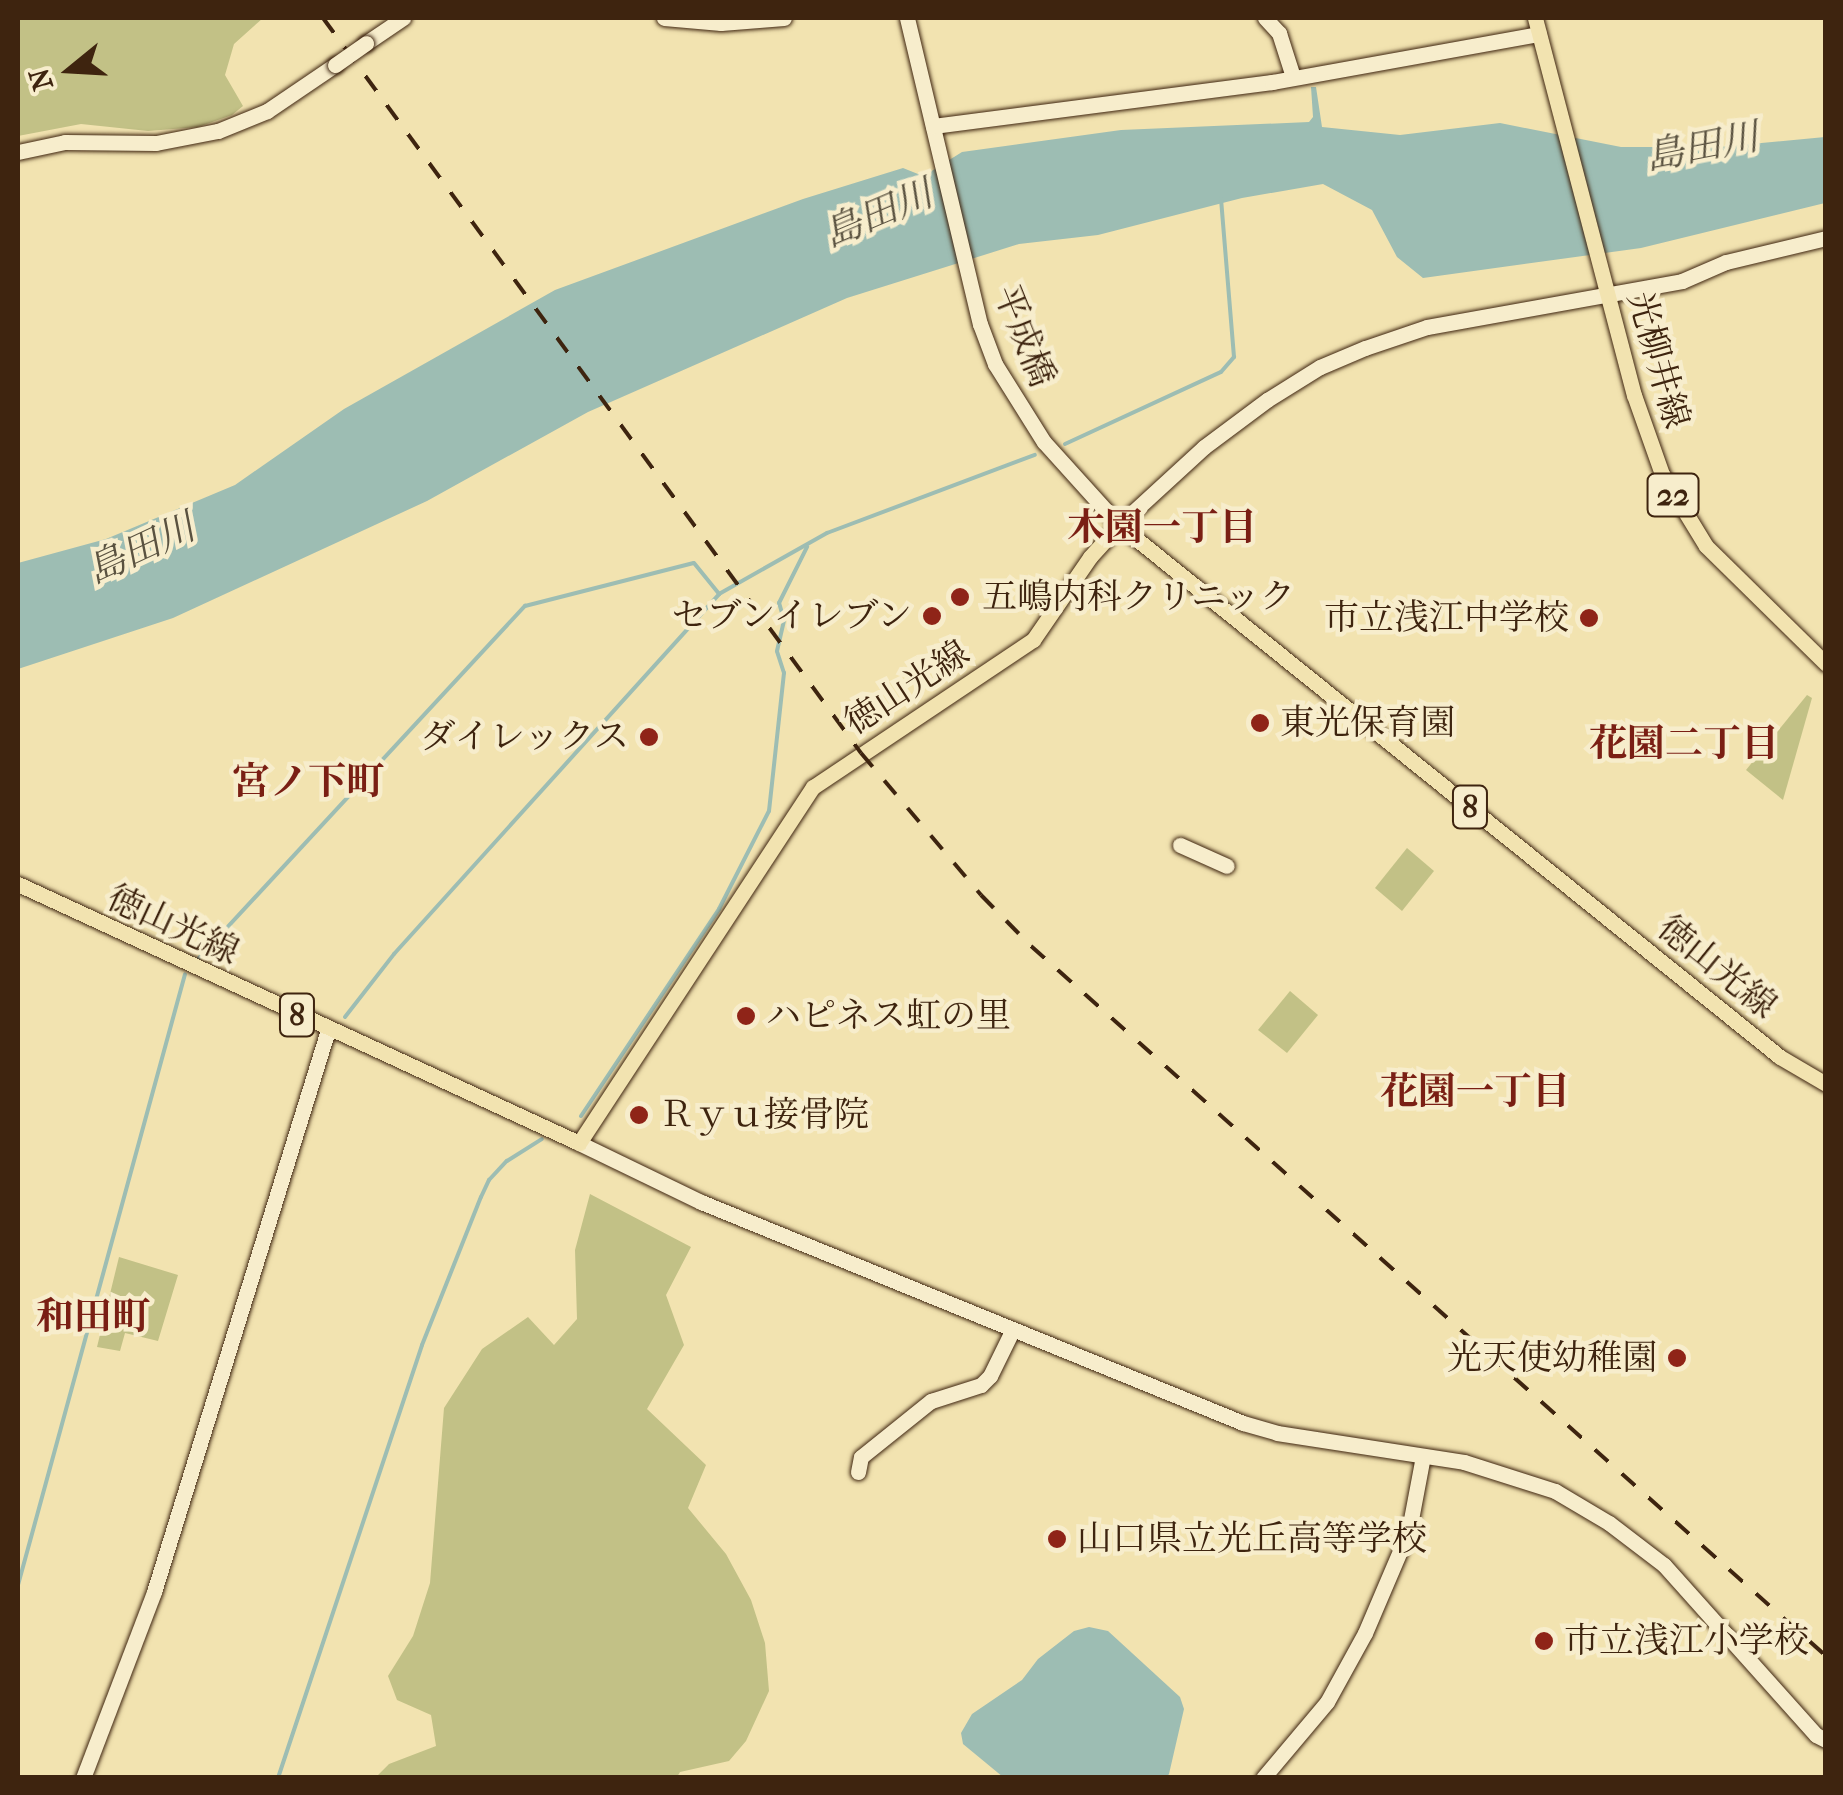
<!DOCTYPE html>
<meta charset="utf-8">
<style>
body{margin:0}
#map{position:relative;width:1843px;height:1795px;overflow:hidden;background:#f2e3b0;font-family:"IM FELL French Canon","Noto Serif JP",serif}
div>[style]{position:absolute}
.green>*{inset:0;background:#c2c186}
.water>*{inset:0;background:#9dbdb3}
.stream>*{height:4px;margin:-2px;padding:0 2px;transform-origin:2px;border-radius:2px;background:#9dbdb3}
.roads{filter:drop-shadow(0 0 2px #3e240f) drop-shadow(0 0 2px #3e240f)}
.secondary>*{height:15px;margin:-7.5px;padding:0 7.5px;transform-origin:7.5px;border-radius:7.5px;background:#f7edcc}
.primary>*{height:15px;margin:-7.5px;padding:0 7.5px;transform-origin:7.5px;border-radius:7.5px;background:#f2e3b0}
.rail>*{height:4px;margin-top:-2px;transform-origin:0;background:repeating-linear-gradient(90deg,#3e240f 0 18px,transparent 0 36px)}
.bridges{filter:drop-shadow(0 0 2px #3e240f) drop-shadow(0 0 2px #3e240f)}
.secondary-bridge>*{height:15px;margin:-7.5px;padding:0 7.5px;transform-origin:7.5px;border-radius:7.5px;background:#f7edcc}
.dots>*{width:28px;height:28px;translate:-50% -50%;box-sizing:border-box;border:5px solid #f7edcc;border-radius:50%}
span{translate:-50% -50%;white-space:nowrap;text-align:center;line-height:1.15;-webkit-text-stroke:9px #f7edcc;paint-order:stroke}
.shield-label span{padding:2px 8px;background:#f7edcc;border:2px solid;border-radius:8px;-webkit-text-stroke-width:0}
.shield-label{font-size:32px;color:#3e240f;font-weight:700}
.street-label{font-size:35px;color:#3e240f}
.poi-label{font-size:35px;color:#3e240f}
.left{translate:0 -50%;text-align:left}
.right{translate:-100% -50%;text-align:right}
.water-label{font-size:38px;color:#5a5240;font-style:italic}
.neighbourhood-label{font-size:38px;color:#7a1f14;font-weight:700}
.frame{position:absolute;inset:0;border:20px solid #3e240f;pointer-events:none}
.north{position:absolute;left:20px;top:20px;width:100px;height:100px;-webkit-text-stroke:8px #f7edcc;paint-order:stroke;rotate:252deg;font-size:28px;font-weight:700;line-height:40px;text-align:center;color:#3e240f}
.north::after{content:'';display:block;margin:auto;width:35px;height:45px;background:#3e240f;clip-path:polygon(50% 0,100% 100%,50% 72%,0 100%)}
</style>
<div id="map">
<div class="green">
<div style="clip-path:polygon(18px 18px,263px 18px,234px 44px,225px 75px,243px 106px,232px 115px,198px 127px,148px 131px,81px 124px,18px 136px)"></div>
<div style="clip-path:polygon(1807px 695px,1812px 698px,1783px 800px,1746px 770px)"></div>
<div style="clip-path:polygon(1407px 848px,1434px 871px,1402px 911px,1375px 888px)"></div>
<div style="clip-path:polygon(1290px 991px,1318px 1015px,1287px 1053px,1258px 1030px)"></div>
<div style="clip-path:polygon(590px 1194px,691px 1247px,666px 1295px,684px 1345px,647px 1409px,706px 1465px,688px 1508px,726px 1554px,751px 1600px,765px 1643px,769px 1691px,746px 1741px,729px 1761px,680px 1772px,677px 1777px,376px 1777px,389px 1764px,436px 1746px,431px 1715px,397px 1700px,388px 1676px,413px 1636px,430px 1583px,444px 1408px,482px 1349px,528px 1317px,554px 1345px,577px 1319px,575px 1250px)"></div>
<div style="clip-path:polygon(119px 1257px,178px 1275px,158px 1341px,125px 1333px,120px 1351px,97px 1347px)"></div>
</div>
<div class="water">
<div style="clip-path:polygon(1311px 87px,1316px 87px,1322px 127px,1400px 135px,1500px 123px,1621px 147px,1719px 147px,1825px 137px,1825px 203px,1641px 248px,1423px 278px,1397px 257px,1372px 210px,1323px 184px,1242px 198px,1098px 235px,1019px 244px,847px 298px,588px 412px,427px 501px,173px 618px,18px 669px,18px 563px,106px 539px,235px 485px,344px 409px,555px 290px,803px 199px,903px 168px,918px 174px,930px 172px,962px 152px,1121px 130px,1309px 122px,1313px 117px)"></div>
<div style="clip-path:polygon(1089px 1627px,1108px 1631px,1180px 1697px,1184px 1709px,1169px 1774px,1166px 1778px,1003px 1777px,963px 1744px,961px 1733px,972px 1714px,1022px 1680px,1038px 1659px,1074px 1631px)"></div>
</div>
<div class="stream">
<div style="left:1065px;top:444px;width:172px;rotate:-24.8deg"></div>
<div style="left:1221px;top:372px;width:20px;rotate:-49deg"></div>
<div style="left:1234px;top:357px;width:159px;rotate:-94.7deg"></div>
<div style="left:197px;top:960px;width:483px;rotate:-47.2deg"></div>
<div style="left:525px;top:606px;width:174px;rotate:-14.3deg"></div>
<div style="left:694px;top:563px;width:40px;rotate:51deg"></div>
<div style="left:345px;top:1017px;width:80px;rotate:-52.1deg"></div>
<div style="left:394px;top:954px;width:485px;rotate:-47.9deg"></div>
<div style="left:719px;top:594px;width:124px;rotate:-29.5deg"></div>
<div style="left:827px;top:533px;width:222px;rotate:-20.6deg"></div>
<div style="left:581px;top:1116px;width:249px;rotate:-56.3deg"></div>
<div style="left:719px;top:909px;width:110px;rotate:-63deg"></div>
<div style="left:769px;top:811px;width:139px;rotate:-83.8deg"></div>
<div style="left:784px;top:673px;width:23px;rotate:-108deg"></div>
<div style="left:777px;top:651px;width:32px;rotate:-77deg"></div>
<div style="left:784px;top:620px;width:18px;rotate:-106deg"></div>
<div style="left:779px;top:603px;width:63px;rotate:-63.4deg"></div>
<div style="left:18px;top:1585px;width:633px;rotate:-74.71deg"></div>
<div style="left:278px;top:1778px;width:456px;rotate:-71.6deg"></div>
<div style="left:422px;top:1345px;width:159px;rotate:-68.3deg"></div>
<div style="left:481px;top:1197px;width:19px;rotate:-65deg"></div>
<div style="left:489px;top:1180px;width:26px;rotate:-47deg"></div>
<div style="left:507px;top:1161px;width:41px;rotate:-32.2deg"></div>
</div>
<div class="roads">
<div class="secondary">
<div style="left:664px;top:18px;width:57px;rotate:5deg"></div>
<div style="left:721px;top:23px;width:63px;rotate:-4.5deg"></div>
<div style="left:907px;top:18px;width:315px;rotate:76.6deg"></div>
<div style="left:980px;top:324px;width:43px;rotate:69.4deg"></div>
<div style="left:995px;top:364px;width:92px;rotate:57.9deg"></div>
<div style="left:1044px;top:442px;width:112px;rotate:47.9deg"></div>
<div style="left:1119px;top:525px;width:115px;rotate:-42.5deg"></div>
<div style="left:1204px;top:447px;width:79px;rotate:-36.7deg"></div>
<div style="left:1267px;top:400px;width:62px;rotate:-31.9deg"></div>
<div style="left:1320px;top:367px;width:49px;rotate:-22.9deg"></div>
<div style="left:1365px;top:348px;width:65px;rotate:-18.7deg"></div>
<div style="left:1427px;top:327px;width:259px;rotate:-10.2deg"></div>
<div style="left:1682px;top:281px;width:48px;rotate:-23.4deg"></div>
<div style="left:1726px;top:262px;width:103px;rotate:-13.5deg"></div>
<div style="left:1265px;top:18px;width:21px;rotate:47deg"></div>
<div style="left:1279px;top:33px;width:46px;rotate:72.3deg"></div>
<div style="left:366px;top:43px;width:45px;rotate:-34deg"></div>
<div style="left:933px;top:126px;width:342px;rotate:-7.4deg"></div>
<div style="left:1272px;top:82px;width:271px;rotate:-10.2deg"></div>
<div style="left:18px;top:152px;width:48px;rotate:-12deg"></div>
<div style="left:65px;top:142px;width:91px;rotate:0.6deg"></div>
<div style="left:156px;top:143px;width:63px;rotate:-11deg"></div>
<div style="left:218px;top:131px;width:53px;rotate:-22.2deg"></div>
<div style="left:267px;top:111px;width:82px;rotate:-34.1deg"></div>
<div style="left:1180px;top:845px;width:51px;rotate:24.1deg"></div>
<div style="left:579px;top:1143px;width:136px;rotate:25.8deg"></div>
<div style="left:701px;top:1202px;width:585px;rotate:22.18deg"></div>
<div style="left:1243px;top:1423px;width:35px;rotate:16deg"></div>
<div style="left:1277px;top:1433px;width:189px;rotate:8.8deg"></div>
<div style="left:1464px;top:1462px;width:96px;rotate:17.7deg"></div>
<div style="left:1555px;top:1491px;width:63px;rotate:30.7deg"></div>
<div style="left:1609px;top:1523px;width:69px;rotate:37.4deg"></div>
<div style="left:1664px;top:1565px;width:228px;rotate:48.2deg"></div>
<div style="left:1816px;top:1735px;width:11px;rotate:27deg"></div>
<div style="left:858px;top:1472px;width:15px;rotate:-79deg"></div>
<div style="left:861px;top:1457px;width:90px;rotate:-38.7deg"></div>
<div style="left:931px;top:1401px;width:52px;rotate:-17.7deg"></div>
<div style="left:981px;top:1385px;width:13px;rotate:-45deg"></div>
<div style="left:990px;top:1376px;width:50px;rotate:-63.9deg"></div>
<div style="left:83px;top:1778px;width:199px;rotate:-69.1deg"></div>
<div style="left:154px;top:1592px;width:588px;rotate:-72.8deg"></div>
<div style="left:1263px;top:1778px;width:99px;rotate:-49.9deg"></div>
<div style="left:1327px;top:1702px;width:79px;rotate:-61.2deg"></div>
<div style="left:1365px;top:1633px;width:112px;rotate:-66.9deg"></div>
<div style="left:1409px;top:1530px;width:75px;rotate:-79.3deg"></div>
</div>
<div class="primary">
<div style="left:1535px;top:18px;width:390px;rotate:75.3deg"></div>
<div style="left:1634px;top:395px;width:84px;rotate:70.5deg"></div>
<div style="left:1662px;top:474px;width:84px;rotate:58.6deg"></div>
<div style="left:1706px;top:546px;width:168px;rotate:44.5deg"></div>
<div style="left:18px;top:884px;width:618px;rotate:24.78deg"></div>
<div style="left:579px;top:1143px;width:426px;rotate:-56.7deg"></div>
<div style="left:813px;top:787px;width:265px;rotate:-33.8deg"></div>
<div style="left:1033px;top:640px;width:101px;rotate:-55.5deg"></div>
<div style="left:1090px;top:557px;width:43px;rotate:-47.8deg"></div>
<div style="left:1119px;top:525px;width:848px;rotate:38.83deg"></div>
<div style="left:1780px;top:1057px;width:53px;rotate:30.4deg"></div>
</div>
</div>
<div class="rail">
<div style="left:323px;top:18px;width:911px;rotate:53.8deg"></div>
<div style="left:861px;top:753px;width:186px;rotate:49.8deg"></div>
<div style="left:981px;top:895px;width:71px;rotate:45.6deg"></div>
<div style="left:1031px;top:946px;width:1066px;rotate:41.77deg"></div>
</div>
<div class="bridges">
<div class="secondary-bridge">
<div style="left:335px;top:65px;width:38px;rotate:-35deg"></div>
</div>
</div>
<div class="dots">
<div style="left:960px;top:597px;background:#8f2418"></div>
<div style="left:932px;top:616px;background:#8f2418"></div>
<div style="left:1589px;top:618px;background:#8f2418"></div>
<div style="left:1260px;top:723px;background:#8f2418"></div>
<div style="left:649px;top:737px;background:#8f2418"></div>
<div style="left:746px;top:1016px;background:#8f2418"></div>
<div style="left:639px;top:1115px;background:#8f2418"></div>
<div style="left:1677px;top:1358px;background:#8f2418"></div>
<div style="left:1057px;top:1539px;background:#8f2418"></div>
<div style="left:1544px;top:1641px;background:#8f2418"></div>
</div>
<div class="shield-label">
<span style="left:1673px;top:495px">22</span>
<span style="left:1470px;top:807px">8</span>
<span style="left:297px;top:1015px">8</span>
</div>
<div class="street-label">
<span style="left:1024px;top:336px;rotate:68deg">平成橋</span>
<span style="left:1658px;top:360px;rotate:74deg">光柳井線</span>
<span style="left:907px;top:688px;rotate:-33deg">徳山光線</span>
<span style="left:173px;top:925px;rotate:25deg">徳山光線</span>
<span style="left:1717px;top:967px;rotate:39deg">徳山光線</span>
</div>
<div class="poi-label">
<span class="left" style="left:982px;top:597px">五嶋内科クリニック</span>
<span class="right" style="left:912px;top:616px">セブンイレブン</span>
<span class="right" style="left:1569px;top:618px">市立浅江中学校</span>
<span class="left" style="left:1280px;top:723px">東光保育園</span>
<span class="right" style="left:629px;top:737px">ダイレックス</span>
<span class="left" style="left:766px;top:1016px">ハピネス虹の里</span>
<span class="left" style="left:659px;top:1115px">Ｒｙｕ接骨院</span>
<span class="right" style="left:1657px;top:1358px">光天使幼稚園</span>
<span class="left" style="left:1077px;top:1539px">山口県立光丘高等学校</span>
<span class="left" style="left:1564px;top:1641px">市立浅江小学校</span>
</div>
<div class="water-label">
<span style="left:1702px;top:147px;rotate:-11deg">島田川</span>
<span style="left:878px;top:214px;rotate:-23deg">島田川</span>
<span style="left:141px;top:549px;rotate:-25deg">島田川</span>
</div>
<div class="neighbourhood-label">
<span style="left:1162px;top:528px">木園一丁目</span>
<span style="left:1684px;top:744px">花園二丁目</span>
<span style="left:308px;top:782px">宮ノ下町</span>
<span style="left:1475px;top:1092px">花園一丁目</span>
<span style="left:93px;top:1317px">和田町</span>
</div>
<div class="frame"></div>
<div class="north">N</div>
</div>
